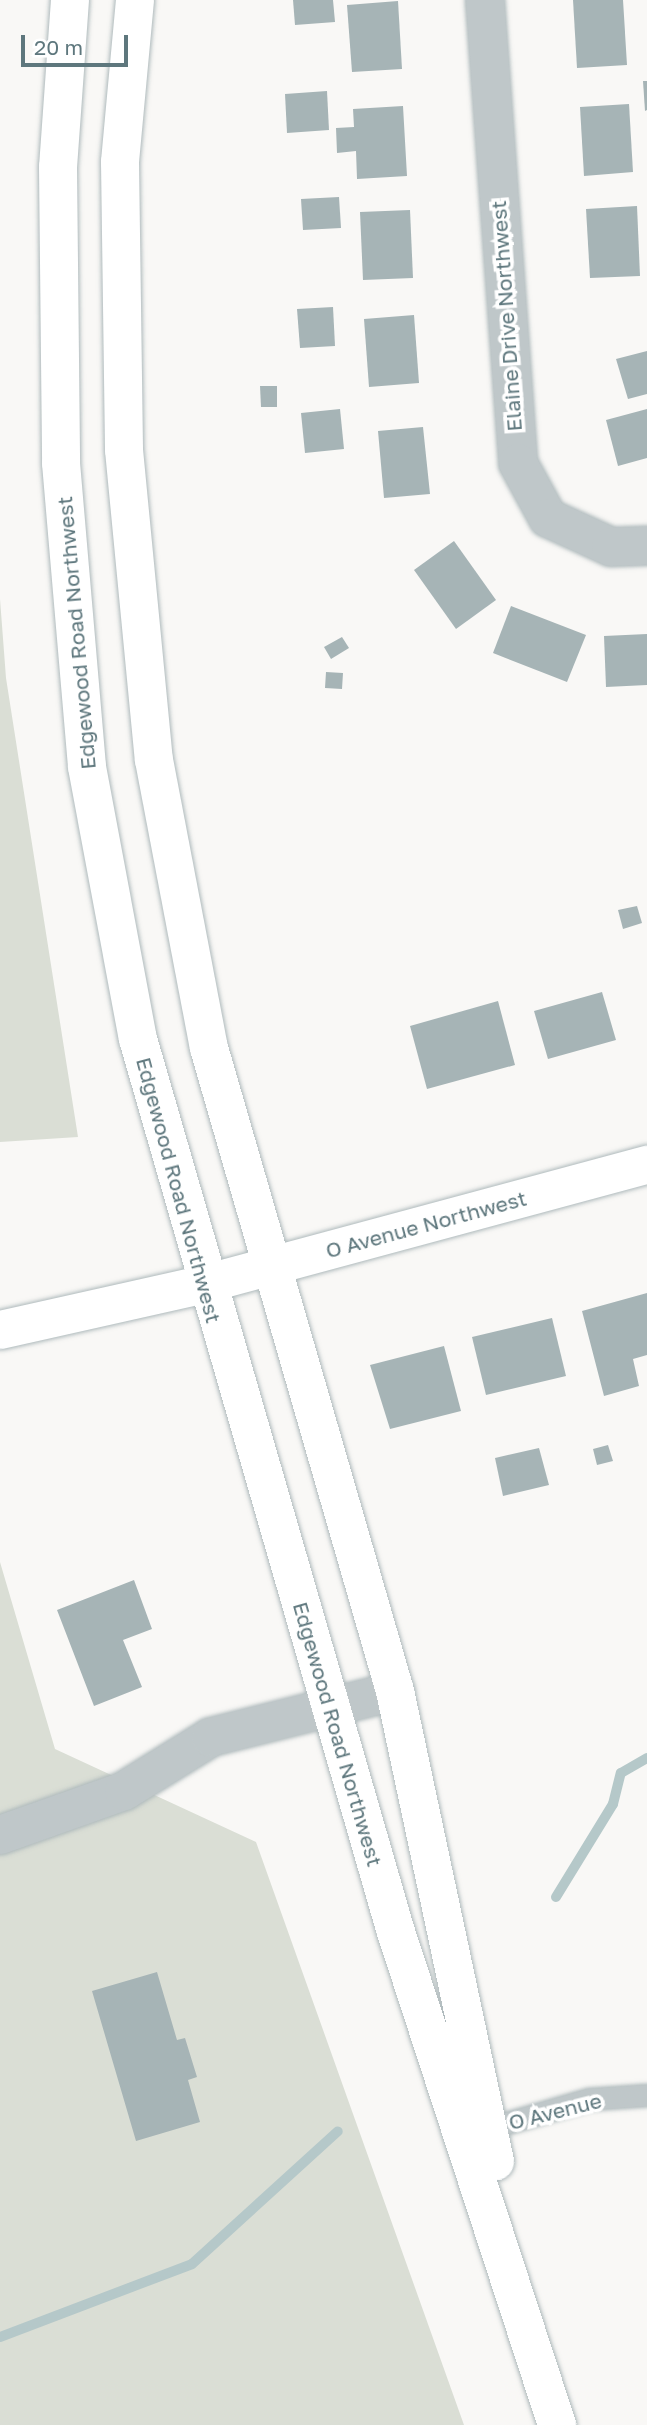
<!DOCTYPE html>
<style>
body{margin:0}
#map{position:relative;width:647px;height:2425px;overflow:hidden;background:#f9f8f6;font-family:"Golos Text",sans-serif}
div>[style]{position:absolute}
.green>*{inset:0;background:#daded5}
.stream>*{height:10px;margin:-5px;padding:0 5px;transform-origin:5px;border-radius:5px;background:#b5c8c9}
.building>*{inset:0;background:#a6b4b6}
.roads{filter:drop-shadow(0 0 2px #afbabc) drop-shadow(0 0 2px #afbabc)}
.lane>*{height:21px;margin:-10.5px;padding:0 10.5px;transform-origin:10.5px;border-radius:10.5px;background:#bfc7c9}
.street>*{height:38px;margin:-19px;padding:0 19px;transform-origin:19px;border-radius:19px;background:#bfc7c9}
.secondary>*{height:38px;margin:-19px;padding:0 19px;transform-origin:19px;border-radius:19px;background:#fff}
.primary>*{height:38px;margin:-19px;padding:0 19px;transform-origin:19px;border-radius:19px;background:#fff}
span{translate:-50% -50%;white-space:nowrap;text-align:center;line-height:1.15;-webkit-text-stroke:7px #fff;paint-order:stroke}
.street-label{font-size:21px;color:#5e777d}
.scale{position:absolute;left:21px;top:35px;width:107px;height:32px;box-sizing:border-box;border:4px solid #5e777d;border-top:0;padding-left:9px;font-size:21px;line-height:24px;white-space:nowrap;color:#5e777d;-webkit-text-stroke:5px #fff;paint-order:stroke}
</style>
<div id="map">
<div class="green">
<div style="clip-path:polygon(0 599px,6px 678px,78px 1137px,0 1142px)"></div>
<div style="clip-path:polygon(0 1562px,55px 1749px,256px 1842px,464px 2425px,0 2425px)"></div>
</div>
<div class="stream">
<div style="left:556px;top:1897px;width:109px;rotate:-58.5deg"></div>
<div style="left:613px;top:1804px;width:32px;rotate:-76deg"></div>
<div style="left:621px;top:1773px;width:30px;rotate:-30deg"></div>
<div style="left:0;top:2337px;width:205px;rotate:-20.8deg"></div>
<div style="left:192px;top:2264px;width:197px;rotate:-42.3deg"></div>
</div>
<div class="building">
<div style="clip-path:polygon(293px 0,333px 0,335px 22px,295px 25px)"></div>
<div style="clip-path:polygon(573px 0,623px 0,627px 65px,577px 68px)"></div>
<div style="clip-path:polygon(398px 1px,402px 69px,352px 72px,347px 5px)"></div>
<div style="clip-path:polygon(643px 81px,647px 81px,647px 110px,645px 111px)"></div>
<div style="clip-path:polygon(327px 91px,329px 130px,287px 133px,285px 94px)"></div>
<div style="clip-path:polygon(629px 104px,633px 172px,584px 176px,580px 107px)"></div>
<div style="clip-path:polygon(403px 106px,407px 176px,357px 179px,356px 151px,337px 153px,336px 128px,354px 127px,353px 109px)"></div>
<div style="clip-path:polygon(339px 197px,341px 228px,303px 230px,301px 199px)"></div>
<div style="clip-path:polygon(637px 206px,640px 276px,590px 278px,586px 209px)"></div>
<div style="clip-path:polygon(410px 210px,413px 278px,363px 280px,360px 212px)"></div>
<div style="clip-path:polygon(333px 307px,335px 346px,300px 348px,297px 309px)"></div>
<div style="clip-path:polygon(414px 315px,419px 383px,369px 387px,364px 319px)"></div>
<div style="clip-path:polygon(647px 351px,647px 394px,628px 399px,616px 359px)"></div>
<div style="clip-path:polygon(260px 386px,277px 386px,277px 407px,261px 407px)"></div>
<div style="clip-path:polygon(340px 409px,344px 449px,305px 453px,301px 413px)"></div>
<div style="clip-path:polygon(647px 409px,647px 458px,618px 466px,606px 420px)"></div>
<div style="clip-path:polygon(423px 427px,430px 494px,384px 498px,378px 431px)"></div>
<div style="clip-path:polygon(454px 541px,496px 600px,456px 629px,414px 570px)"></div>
<div style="clip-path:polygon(511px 606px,586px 635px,567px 682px,493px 653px)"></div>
<div style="clip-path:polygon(647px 634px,647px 685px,606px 687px,604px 636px)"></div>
<div style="clip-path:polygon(342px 637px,349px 648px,331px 659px,324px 647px)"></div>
<div style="clip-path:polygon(326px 672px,343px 673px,342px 689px,325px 688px)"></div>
<div style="clip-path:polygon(637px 906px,642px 923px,623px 929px,618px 910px)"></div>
<div style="clip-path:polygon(602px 992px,616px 1040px,548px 1059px,534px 1011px)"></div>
<div style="clip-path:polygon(498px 1001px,515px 1065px,427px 1089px,410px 1026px)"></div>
<div style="clip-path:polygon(647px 1293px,647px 1355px,633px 1359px,639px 1386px,604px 1396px,582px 1311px)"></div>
<div style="clip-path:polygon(552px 1318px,566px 1376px,486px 1395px,472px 1337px)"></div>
<div style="clip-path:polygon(444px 1346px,461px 1411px,390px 1429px,370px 1365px)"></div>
<div style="clip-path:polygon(608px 1445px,613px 1461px,597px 1465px,593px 1449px)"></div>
<div style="clip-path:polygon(539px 1448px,549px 1485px,503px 1496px,495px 1458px)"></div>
<div style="clip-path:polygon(134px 1580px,152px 1629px,123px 1640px,142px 1687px,94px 1706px,57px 1610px)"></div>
<div style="clip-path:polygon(157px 1972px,177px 2040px,185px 2038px,197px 2077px,188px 2080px,200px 2122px,136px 2141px,92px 1991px)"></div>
</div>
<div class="roads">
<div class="lane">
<div style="left:479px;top:2131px;width:115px;rotate:-16.2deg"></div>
<div style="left:589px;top:2099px;width:58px;rotate:-3.9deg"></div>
</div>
<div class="street">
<div style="left:485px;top:0;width:464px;rotate:85.9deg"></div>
<div style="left:518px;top:463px;width:63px;rotate:61.4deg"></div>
<div style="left:548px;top:518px;width:69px;rotate:24.7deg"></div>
<div style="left:611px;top:547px;width:36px;rotate:-2deg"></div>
<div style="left:0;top:1835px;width:132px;rotate:-19.5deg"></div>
<div style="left:124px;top:1791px;width:102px;rotate:-31.8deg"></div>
<div style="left:211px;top:1737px;width:190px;rotate:-14deg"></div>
</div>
<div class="secondary">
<div style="left:0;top:1330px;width:210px;rotate:-12.6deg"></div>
<div style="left:205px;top:1284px;width:458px;rotate:-15.1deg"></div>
</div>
<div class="primary">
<div style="left:70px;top:0;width:167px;rotate:94.1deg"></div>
<div style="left:58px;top:167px;width:296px;rotate:89.4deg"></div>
<div style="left:61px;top:463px;width:305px;rotate:85.1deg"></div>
<div style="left:87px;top:767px;width:277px;rotate:79.4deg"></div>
<div style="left:138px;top:1039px;width:930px;rotate:73.89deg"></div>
<div style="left:396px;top:1932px;width:519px;rotate:71.91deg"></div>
<div style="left:135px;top:0;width:163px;rotate:95.3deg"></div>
<div style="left:120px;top:162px;width:288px;rotate:89.2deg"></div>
<div style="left:124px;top:450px;width:311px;rotate:84.5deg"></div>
<div style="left:154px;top:760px;width:293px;rotate:79.2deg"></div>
<div style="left:209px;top:1048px;width:669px;rotate:73.87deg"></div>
<div style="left:395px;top:1691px;width:481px;rotate:78deg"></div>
</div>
</div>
<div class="street-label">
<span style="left:506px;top:316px;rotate:-94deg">Elaine Drive Northwest</span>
<span style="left:76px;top:633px;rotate:-95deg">Edgewood Road Northwest</span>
<span style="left:179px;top:1190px;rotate:75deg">Edgewood Road Northwest</span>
<span style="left:426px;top:1224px;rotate:-15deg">O Avenue Northwest</span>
<span style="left:338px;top:1734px;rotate:74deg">Edgewood Road Northwest</span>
<span style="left:555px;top:2111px;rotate:-14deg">O Avenue</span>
</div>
<div class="scale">20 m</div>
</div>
